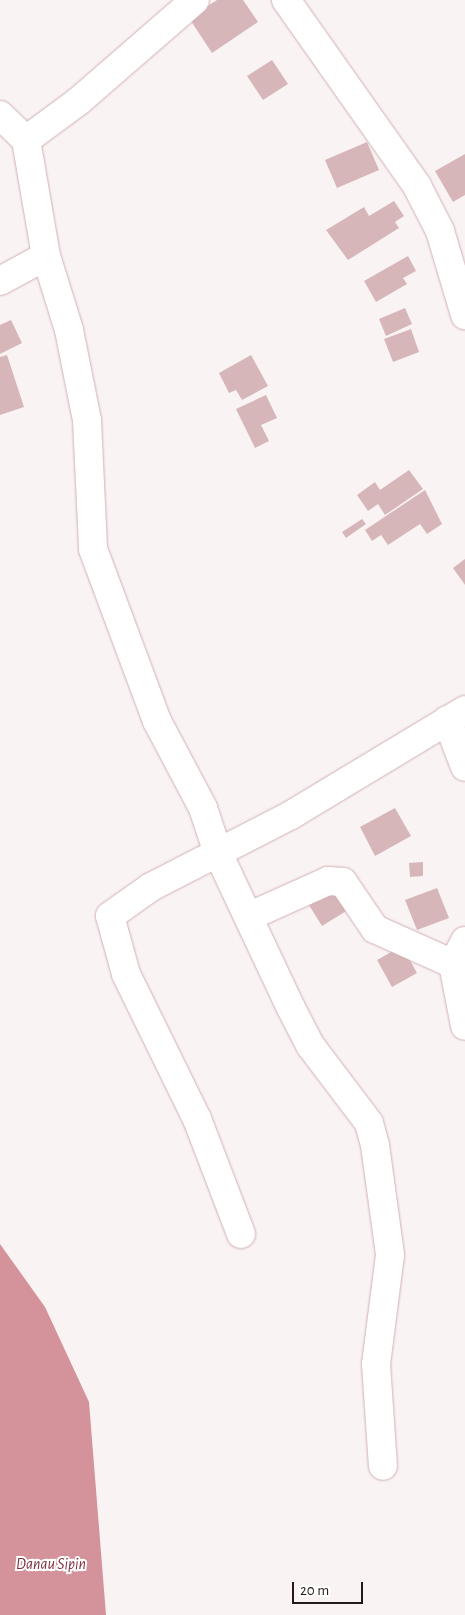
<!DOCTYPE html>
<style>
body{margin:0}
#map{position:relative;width:465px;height:1615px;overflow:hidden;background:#faf3f4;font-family:"Alegreya Sans",sans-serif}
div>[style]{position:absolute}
.water>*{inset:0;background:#d4939b}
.building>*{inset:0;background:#d7b6b9}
.roads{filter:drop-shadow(0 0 1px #d1b1b4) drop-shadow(0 0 1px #d1b1b4)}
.minor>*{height:28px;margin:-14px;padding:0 14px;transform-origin:14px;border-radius:14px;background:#fff}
span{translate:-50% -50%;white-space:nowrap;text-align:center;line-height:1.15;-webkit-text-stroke:4px #fff;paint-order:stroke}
.water-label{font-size:16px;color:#7d2f3e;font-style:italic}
.scale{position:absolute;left:292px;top:1582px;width:71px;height:22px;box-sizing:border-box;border:2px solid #241819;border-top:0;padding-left:6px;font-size:15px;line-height:18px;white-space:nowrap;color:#241819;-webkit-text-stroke:4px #fff;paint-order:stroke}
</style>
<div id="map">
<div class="water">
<div style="clip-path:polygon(0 1244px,45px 1307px,89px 1402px,106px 1615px,0 1615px)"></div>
</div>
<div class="building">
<div style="clip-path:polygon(217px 0,243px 0,258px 22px,212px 53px,189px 18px)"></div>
<div style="clip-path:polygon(272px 60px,288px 84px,263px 100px,247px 76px)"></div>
<div style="clip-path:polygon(367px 142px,379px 170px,337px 188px,325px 160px)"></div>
<div style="clip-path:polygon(465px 154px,465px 195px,453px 202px,435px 171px)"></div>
<div style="clip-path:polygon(394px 201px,404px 216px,395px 222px,399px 228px,348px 260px,326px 230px,364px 207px,369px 216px)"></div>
<div style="clip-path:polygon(408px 256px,416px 271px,403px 278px,407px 284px,376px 302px,364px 281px)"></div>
<div style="clip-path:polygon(405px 308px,412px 324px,386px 336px,379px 319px)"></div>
<div style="clip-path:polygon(11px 320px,22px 343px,0 354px,0 325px)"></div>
<div style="clip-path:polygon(411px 329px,419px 352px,393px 362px,384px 339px)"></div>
<div style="clip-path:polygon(7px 355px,24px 407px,0 415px,0 357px)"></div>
<div style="clip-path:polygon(251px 355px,268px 386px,242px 400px,236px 390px,229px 393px,219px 373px)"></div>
<div style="clip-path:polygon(266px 395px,277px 418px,261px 425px,269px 441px,255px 448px,236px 409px)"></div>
<div style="clip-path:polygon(409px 470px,423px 489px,385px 515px,378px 504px,368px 511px,357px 495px,375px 482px,380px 490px)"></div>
<div style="clip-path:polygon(425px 490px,442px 524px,427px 534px,420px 524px,388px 545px,381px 535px,372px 541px,365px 530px)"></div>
<div style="clip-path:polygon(362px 519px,366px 524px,346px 538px,342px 532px)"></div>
<div style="clip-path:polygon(465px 559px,465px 585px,453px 568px)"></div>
<div style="clip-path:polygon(395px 808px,411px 836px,375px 856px,360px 827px)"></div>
<div style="clip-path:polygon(423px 862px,423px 876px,410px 877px,409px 863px)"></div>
<div style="clip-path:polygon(336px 884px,351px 908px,322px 926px,307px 902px)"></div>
<div style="clip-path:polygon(437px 888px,449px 918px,417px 930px,405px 900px)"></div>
<div style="clip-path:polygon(402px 946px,417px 973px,392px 987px,377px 960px)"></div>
</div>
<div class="roads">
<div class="minor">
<div style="left:286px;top:0;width:228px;rotate:54.8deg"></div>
<div style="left:417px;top:186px;width:51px;rotate:62.9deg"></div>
<div style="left:440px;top:231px;width:88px;rotate:73.4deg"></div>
<div style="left:0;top:115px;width:36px;rotate:44deg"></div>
<div style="left:26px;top:140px;width:118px;rotate:80.2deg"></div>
<div style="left:46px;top:256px;width:77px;rotate:72.7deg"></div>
<div style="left:69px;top:330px;width:92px;rotate:78.7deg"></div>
<div style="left:87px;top:420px;width:129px;rotate:87.3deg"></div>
<div style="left:93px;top:549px;width:184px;rotate:69.6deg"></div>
<div style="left:157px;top:721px;width:98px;rotate:62.1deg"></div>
<div style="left:203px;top:808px;width:47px;rotate:71.6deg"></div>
<div style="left:218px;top:853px;width:171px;rotate:64.8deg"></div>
<div style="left:291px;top:1008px;width:42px;rotate:62.8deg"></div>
<div style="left:310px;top:1045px;width:98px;rotate:52.9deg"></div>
<div style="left:369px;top:1123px;width:23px;rotate:75deg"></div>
<div style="left:375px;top:1145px;width:111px;rotate:82.2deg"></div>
<div style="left:390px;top:1255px;width:110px;rotate:97.3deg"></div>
<div style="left:376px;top:1364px;width:102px;rotate:86.1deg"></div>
<div style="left:26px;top:140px;width:67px;rotate:-36.5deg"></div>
<div style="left:80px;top:100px;width:152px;rotate:-41deg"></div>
<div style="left:0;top:281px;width:52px;rotate:-28.5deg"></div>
<div style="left:447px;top:720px;width:50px;rotate:69deg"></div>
<div style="left:250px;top:916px;width:85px;rotate:-24.2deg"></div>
<div style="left:328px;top:881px;width:15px;rotate:4deg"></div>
<div style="left:343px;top:882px;width:57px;rotate:55.8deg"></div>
<div style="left:375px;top:929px;width:85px;rotate:24.2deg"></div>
<div style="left:465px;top:941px;width:26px;rotate:118deg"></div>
<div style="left:453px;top:964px;width:63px;rotate:79deg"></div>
<div style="left:241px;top:1234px;width:123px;rotate:-110.9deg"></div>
<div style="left:197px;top:1119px;width:161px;rotate:-116.1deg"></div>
<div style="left:126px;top:974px;width:60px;rotate:-105.4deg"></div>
<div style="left:110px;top:916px;width:50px;rotate:-35.3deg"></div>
<div style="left:151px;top:887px;width:157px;rotate:-27.2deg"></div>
<div style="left:291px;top:815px;width:203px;rotate:-31.1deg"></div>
</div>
</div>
<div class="water-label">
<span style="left:51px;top:1564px">Danau Sipin</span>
</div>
<div class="scale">20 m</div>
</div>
